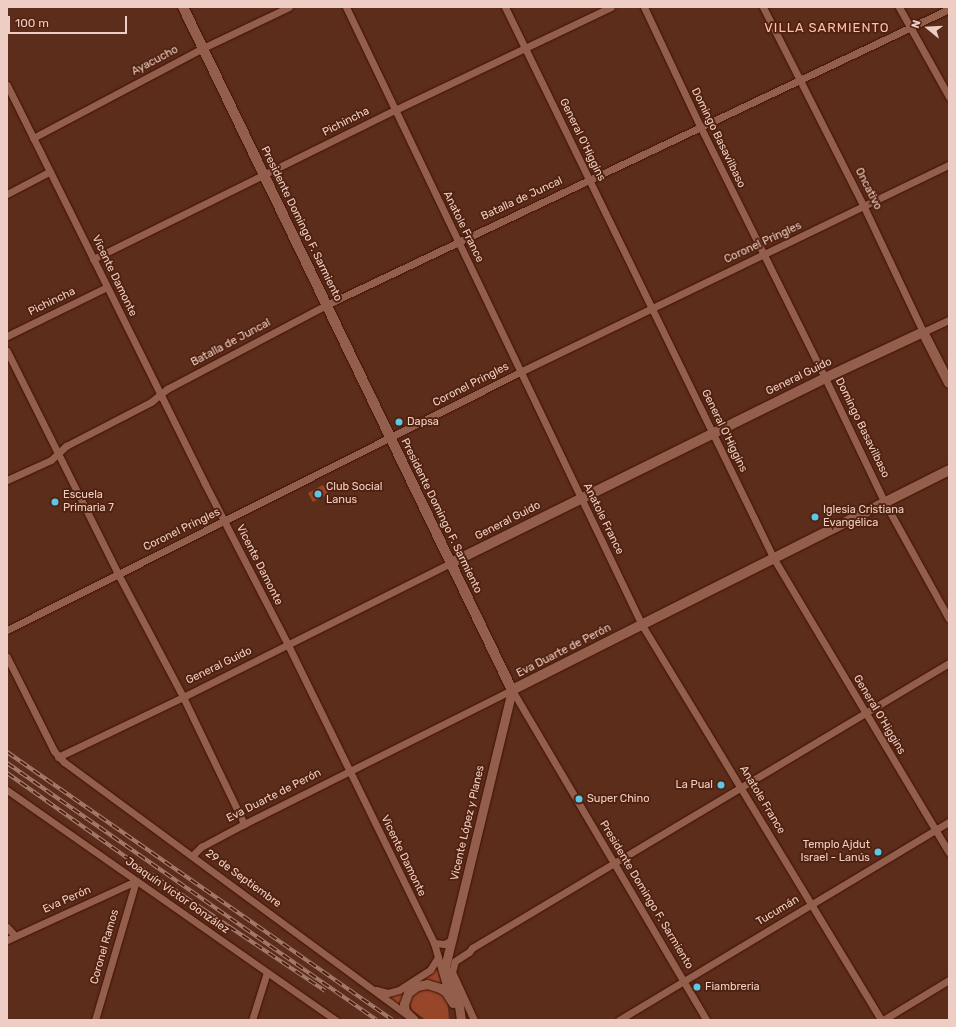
<!DOCTYPE html>
<meta charset="utf-8">
<style>
body{margin:0}
#map{position:relative;width:956px;height:1027px;overflow:hidden;background:#5d2d1c;font-family:Rubik,sans-serif}
div>[style]{position:absolute}
.green>*{inset:0;background:#98462a}
.roads{filter:drop-shadow(0 0 1px #401202) drop-shadow(0 0 1px #401202)}
.minor>*{height:7px;margin:-3.5px;padding:0 3.5px;transform-origin:3.5px;border-radius:3.5px;background:#945e4c}
.tertiary>*{height:9px;margin:-4.5px;padding:0 4.5px;transform-origin:4.5px;border-radius:4.5px;background:#945e4c}
.secondary>*{height:10px;margin:-5px;padding:0 5px;transform-origin:5px;border-radius:5px;background:#945e4c}
.rail>*{height:4px;margin-top:-2px;transform-origin:0;background:repeating-linear-gradient(90deg,#522211 0 8px,#a77f72 0 16px);box-sizing:border-box;border-block:1px solid #a77f72}
.dots>*{width:11px;height:11px;translate:-50% -50%;box-sizing:border-box;border:2px solid #522211;border-radius:50%}
span{translate:-50% -50%;white-space:nowrap;text-align:center;line-height:1.15;-webkit-text-stroke:4px #522211;paint-order:stroke}
.street-label{font-size:11px;color:#eecec4}
.poi-label{font-size:11px;color:#eecec4}
.left{translate:0 -50%;text-align:left}
.right{translate:-100% -50%;text-align:right}
.quarter-label{font-size:13px;color:#fdbfab;letter-spacing:1px}
.frame{position:absolute;inset:0;border:8px solid #eecec4;pointer-events:none}
.north{position:absolute;left:908px;top:8px;width:40px;height:40px;-webkit-text-stroke:3px #522211;paint-order:stroke;rotate:288deg;font-size:11px;font-weight:700;line-height:16px;text-align:center;color:#eecec4}
.north::after{content:'';display:block;margin:auto;width:14px;height:18px;background:#eecec4;clip-path:polygon(50% 0,100% 100%,50% 72%,0 100%)}
.scale{position:absolute;left:8px;top:16px;width:119px;height:18px;box-sizing:border-box;border:2px solid #eecec4;border-top:0;padding-left:5px;font-size:12px;line-height:14px;white-space:nowrap;color:#eecec4;-webkit-text-stroke:3px #522211;paint-order:stroke}
</style>
<div id="map">
<div class="green">
<div style="clip-path:polygon(323px 485px,328px 494px,313px 502px,308px 493px)"></div>
<div style="clip-path:polygon(437px 969px,442px 986px,427px 981px,401px 1006px,386px 995px)"></div>
<div style="clip-path:polygon(424px 989px,429px 989px,440px 993px,447px 999px,449px 1020px,426px 1020px,412px 1010px,410px 1004px,411px 998px,418px 991px)"></div>
</div>
<div class="roads">
<div class="minor">
<div style="left:346px;top:7px;width:685px;rotate:64.41deg"></div>
<div style="left:642px;top:625px;width:462px;rotate:58.8deg"></div>
<div style="left:505px;top:7px;width:614px;rotate:64.02deg"></div>
<div style="left:774px;top:559px;width:341px;rotate:59.2deg"></div>
<div style="left:644px;top:7px;width:132px;rotate:64.8deg"></div>
<div style="left:700px;top:126px;width:281px;rotate:63.6deg"></div>
<div style="left:825px;top:378px;width:139px;rotate:64.4deg"></div>
<div style="left:885px;top:503px;width:132px;rotate:61.1deg"></div>
<div style="left:763px;top:7px;width:224px;rotate:63.2deg"></div>
<div style="left:864px;top:207px;width:138px;rotate:64.7deg"></div>
<div style="left:923px;top:332px;width:29px;rotate:-25deg"></div>
<div style="left:899px;top:7px;width:103px;rotate:60.9deg"></div>
<div style="left:7px;top:85px;width:445px;rotate:63.6deg"></div>
<div style="left:205px;top:484px;width:181px;rotate:62.7deg"></div>
<div style="left:288px;top:645px;width:332px;rotate:63.9deg"></div>
<div style="left:434px;top:943px;width:55px;rotate:74.2deg"></div>
<div style="left:33px;top:138px;width:192px;rotate:-27.9deg"></div>
<div style="left:203px;top:48px;width:95px;rotate:-25.5deg"></div>
<div style="left:7px;top:194px;width:47px;rotate:-27.6deg"></div>
<div style="left:93px;top:259px;width:337px;rotate:-26.3deg"></div>
<div style="left:395px;top:110px;width:239px;rotate:-25.5deg"></div>
<div style="left:7px;top:336px;width:111px;rotate:-26.1deg"></div>
<div style="left:7px;top:351px;width:249px;rotate:63.5deg"></div>
<div style="left:118px;top:574px;width:139px;rotate:62.1deg"></div>
<div style="left:183px;top:697px;width:141px;rotate:64.3deg"></div>
<div style="left:7px;top:480px;width:48px;rotate:-24.4deg"></div>
<div style="left:51px;top:460px;width:21px;rotate:-43deg"></div>
<div style="left:66px;top:446px;width:96px;rotate:-27.4deg"></div>
<div style="left:151px;top:402px;width:21px;rotate:-39deg"></div>
<div style="left:167px;top:389px;width:180px;rotate:-27.8deg"></div>
<div style="left:326px;top:305px;width:690px;rotate:-25.41deg"></div>
<div style="left:7px;top:630px;width:574px;rotate:-26.7deg"></div>
<div style="left:520px;top:372px;width:476px;rotate:-25.8deg"></div>
<div style="left:7px;top:657px;width:105px;rotate:63.4deg"></div>
<div style="left:54px;top:751px;width:15px;rotate:48deg"></div>
<div style="left:64px;top:762px;width:426px;rotate:36.4deg"></div>
<div style="left:58px;top:757px;width:139px;rotate:-25.6deg"></div>
<div style="left:183px;top:697px;width:300px;rotate:-26.6deg"></div>
<div style="left:7px;top:790px;width:401px;rotate:35deg"></div>
<div style="left:192px;top:856px;width:13px;rotate:-45deg"></div>
<div style="left:201px;top:847px;width:49px;rotate:-28.1deg"></div>
<div style="left:244px;top:824px;width:300px;rotate:-26.6deg"></div>
<div style="left:512px;top:690px;width:383px;rotate:59.5deg"></div>
<div style="left:7px;top:927px;width:12px;rotate:48deg"></div>
<div style="left:7px;top:940px;width:142px;rotate:-24.6deg"></div>
<div style="left:434px;top:943px;width:10px;rotate:6deg"></div>
<div style="left:444px;top:944px;width:9px;rotate:-27deg"></div>
<div style="left:376px;top:990px;width:12px;rotate:14deg"></div>
<div style="left:388px;top:993px;width:11px;rotate:-15deg"></div>
<div style="left:399px;top:990px;width:37px;rotate:-33deg"></div>
<div style="left:430px;top:970px;width:15px;rotate:-58deg"></div>
<div style="left:95px;top:1020px;width:145px;rotate:-73.6deg"></div>
<div style="left:252px;top:1020px;width:50px;rotate:-72.6deg"></div>
<div style="left:474px;top:1020px;width:53px;rotate:-114.6deg"></div>
<div style="left:452px;top:972px;width:11px;rotate:-75deg"></div>
<div style="left:455px;top:961px;width:17px;rotate:-33deg"></div>
<div style="left:469px;top:952px;width:5px;rotate:-53deg"></div>
<div style="left:472px;top:948px;width:556px;rotate:-30.86deg"></div>
<div style="left:619px;top:1020px;width:385px;rotate:-31deg"></div>
<div style="left:883px;top:1020px;width:77px;rotate:-31.2deg"></div>
</div>
<div class="tertiary">
<div style="left:414px;top:1020px;width:13px;rotate:-135deg"></div>
<div style="left:405px;top:1011px;width:7px;rotate:-98deg"></div>
<div style="left:404px;top:1004px;width:12px;rotate:-70deg"></div>
<div style="left:408px;top:993px;width:11px;rotate:-38deg"></div>
<div style="left:417px;top:986px;width:10px;rotate:-11deg"></div>
<div style="left:427px;top:984px;width:14px;rotate:17deg"></div>
<div style="left:440px;top:988px;width:7px;rotate:34deg"></div>
<div style="left:446px;top:992px;width:13px;rotate:58deg"></div>
<div style="left:461px;top:1020px;width:14px;rotate:-98deg"></div>
<div style="left:459px;top:1006px;width:35px;rotate:-112deg"></div>
<div style="left:446px;top:974px;width:7px;rotate:-98deg"></div>
<div style="left:445px;top:967px;width:285px;rotate:-76.4deg"></div>
</div>
<div class="secondary">
<div style="left:183px;top:7px;width:758px;rotate:64.28deg"></div>
<div style="left:512px;top:690px;width:489px;rotate:-26.7deg"></div>
<div style="left:451px;top:563px;width:417px;rotate:-26.3deg"></div>
<div style="left:825px;top:378px;width:108px;rotate:-25.1deg"></div>
<div style="left:923px;top:332px;width:57px;rotate:63deg"></div>
</div>
</div>
<div class="rail">
<div style="left:7px;top:752px;width:469px;rotate:34.8deg"></div>
<div style="left:7px;top:763px;width:450px;rotate:34.8deg"></div>
<div style="left:7px;top:773px;width:174px;rotate:35.2deg"></div>
<div style="left:149px;top:873px;width:212px;rotate:33.8deg"></div>
</div>
<div class="dots">
<div style="left:399px;top:422px;background:#5bc8e7"></div>
<div style="left:318px;top:494px;background:#5bc8e7"></div>
<div style="left:55px;top:502px;background:#5bc8e7"></div>
<div style="left:815px;top:517px;background:#5bc8e7"></div>
<div style="left:721px;top:785px;background:#5bc8e7"></div>
<div style="left:579px;top:799px;background:#5bc8e7"></div>
<div style="left:878px;top:852px;background:#5bc8e7"></div>
<div style="left:697px;top:987px;background:#5bc8e7"></div>
</div>
<div class="street-label">
<span style="left:155px;top:61px;rotate:-28deg">Ayacucho</span>
<span style="left:346px;top:122px;rotate:-27deg">Pichincha</span>
<span style="left:718px;top:138px;rotate:64deg">Domingo Basavilbaso</span>
<span style="left:582px;top:140px;rotate:64deg">General O'Higgins</span>
<span style="left:868px;top:189px;rotate:63deg">Oncativo</span>
<span style="left:522px;top:199px;rotate:-25deg">Batalla de Juncal</span>
<span style="left:301px;top:224px;rotate:64deg">Presidente Domingo F. Sarmiento</span>
<span style="left:463px;top:227px;rotate:64deg">Anatole France</span>
<span style="left:763px;top:243px;rotate:-25deg">Coronel Pringles</span>
<span style="left:114px;top:276px;rotate:64deg">Vicente Damonte</span>
<span style="left:52px;top:302px;rotate:-26deg">Pichincha</span>
<span style="left:231px;top:343px;rotate:-28deg">Batalla de Juncal</span>
<span style="left:799px;top:377px;rotate:-26deg">General Guido</span>
<span style="left:471px;top:385px;rotate:-27deg">Coronel Pringles</span>
<span style="left:862px;top:428px;rotate:64deg">Domingo Basavilbaso</span>
<span style="left:724px;top:431px;rotate:64deg">General O'Higgins</span>
<span style="left:441px;top:516px;rotate:64deg">Presidente Domingo F. Sarmiento</span>
<span style="left:603px;top:519px;rotate:64deg">Anatole France</span>
<span style="left:508px;top:521px;rotate:-27deg">General Guido</span>
<span style="left:182px;top:530px;rotate:-26deg">Coronel Pringles</span>
<span style="left:259px;top:565px;rotate:63deg">Vicente Damonte</span>
<span style="left:564px;top:651px;rotate:-27deg">Eva Duarte de Perón</span>
<span style="left:219px;top:666px;rotate:-26deg">General Guido</span>
<span style="left:879px;top:715px;rotate:59deg">General O'Higgins</span>
<span style="left:274px;top:796px;rotate:-27deg">Eva Duarte de Perón</span>
<span style="left:762px;top:800px;rotate:59deg">Anatole France</span>
<span style="left:468px;top:823px;rotate:-77deg">Vicente López y Planes</span>
<span style="left:403px;top:856px;rotate:64deg">Vicente Damonte</span>
<span style="left:243px;top:879px;rotate:36deg">29 de Septiembre</span>
<span style="left:646px;top:895px;rotate:59deg">Presidente Domingo F. Sarmiento</span>
<span style="left:177px;top:896px;rotate:35deg">Joaquín Víctor González</span>
<span style="left:67px;top:900px;rotate:-24deg">Eva Perón</span>
<span style="left:778px;top:911px;rotate:-31deg">Tucumán</span>
<span style="left:105px;top:947px;rotate:-74deg">Coronel Ramos</span>
</div>
<div class="poi-label">
<span class="left" style="left:407px;top:422px">Dapsa</span>
<span class="left" style="left:326px;top:494px">Club Social<br>Lanus</span>
<span class="left" style="left:63px;top:502px">Escuela<br>Primaria 7</span>
<span class="left" style="left:823px;top:517px">Iglesia Cristiana<br>Evangélica</span>
<span class="right" style="left:713px;top:785px">La Pual</span>
<span class="left" style="left:587px;top:799px">Super Chino</span>
<span class="right" style="left:870px;top:852px">Templo Ajdut<br>Israel - Lanús</span>
<span class="left" style="left:705px;top:987px">Fiambreria</span>
</div>
<div class="quarter-label">
<span style="left:827px;top:28px">VILLA SARMIENTO</span>
</div>
<div class="frame"></div>
<div class="north">N</div>
<div class="scale">100 m</div>
</div>
